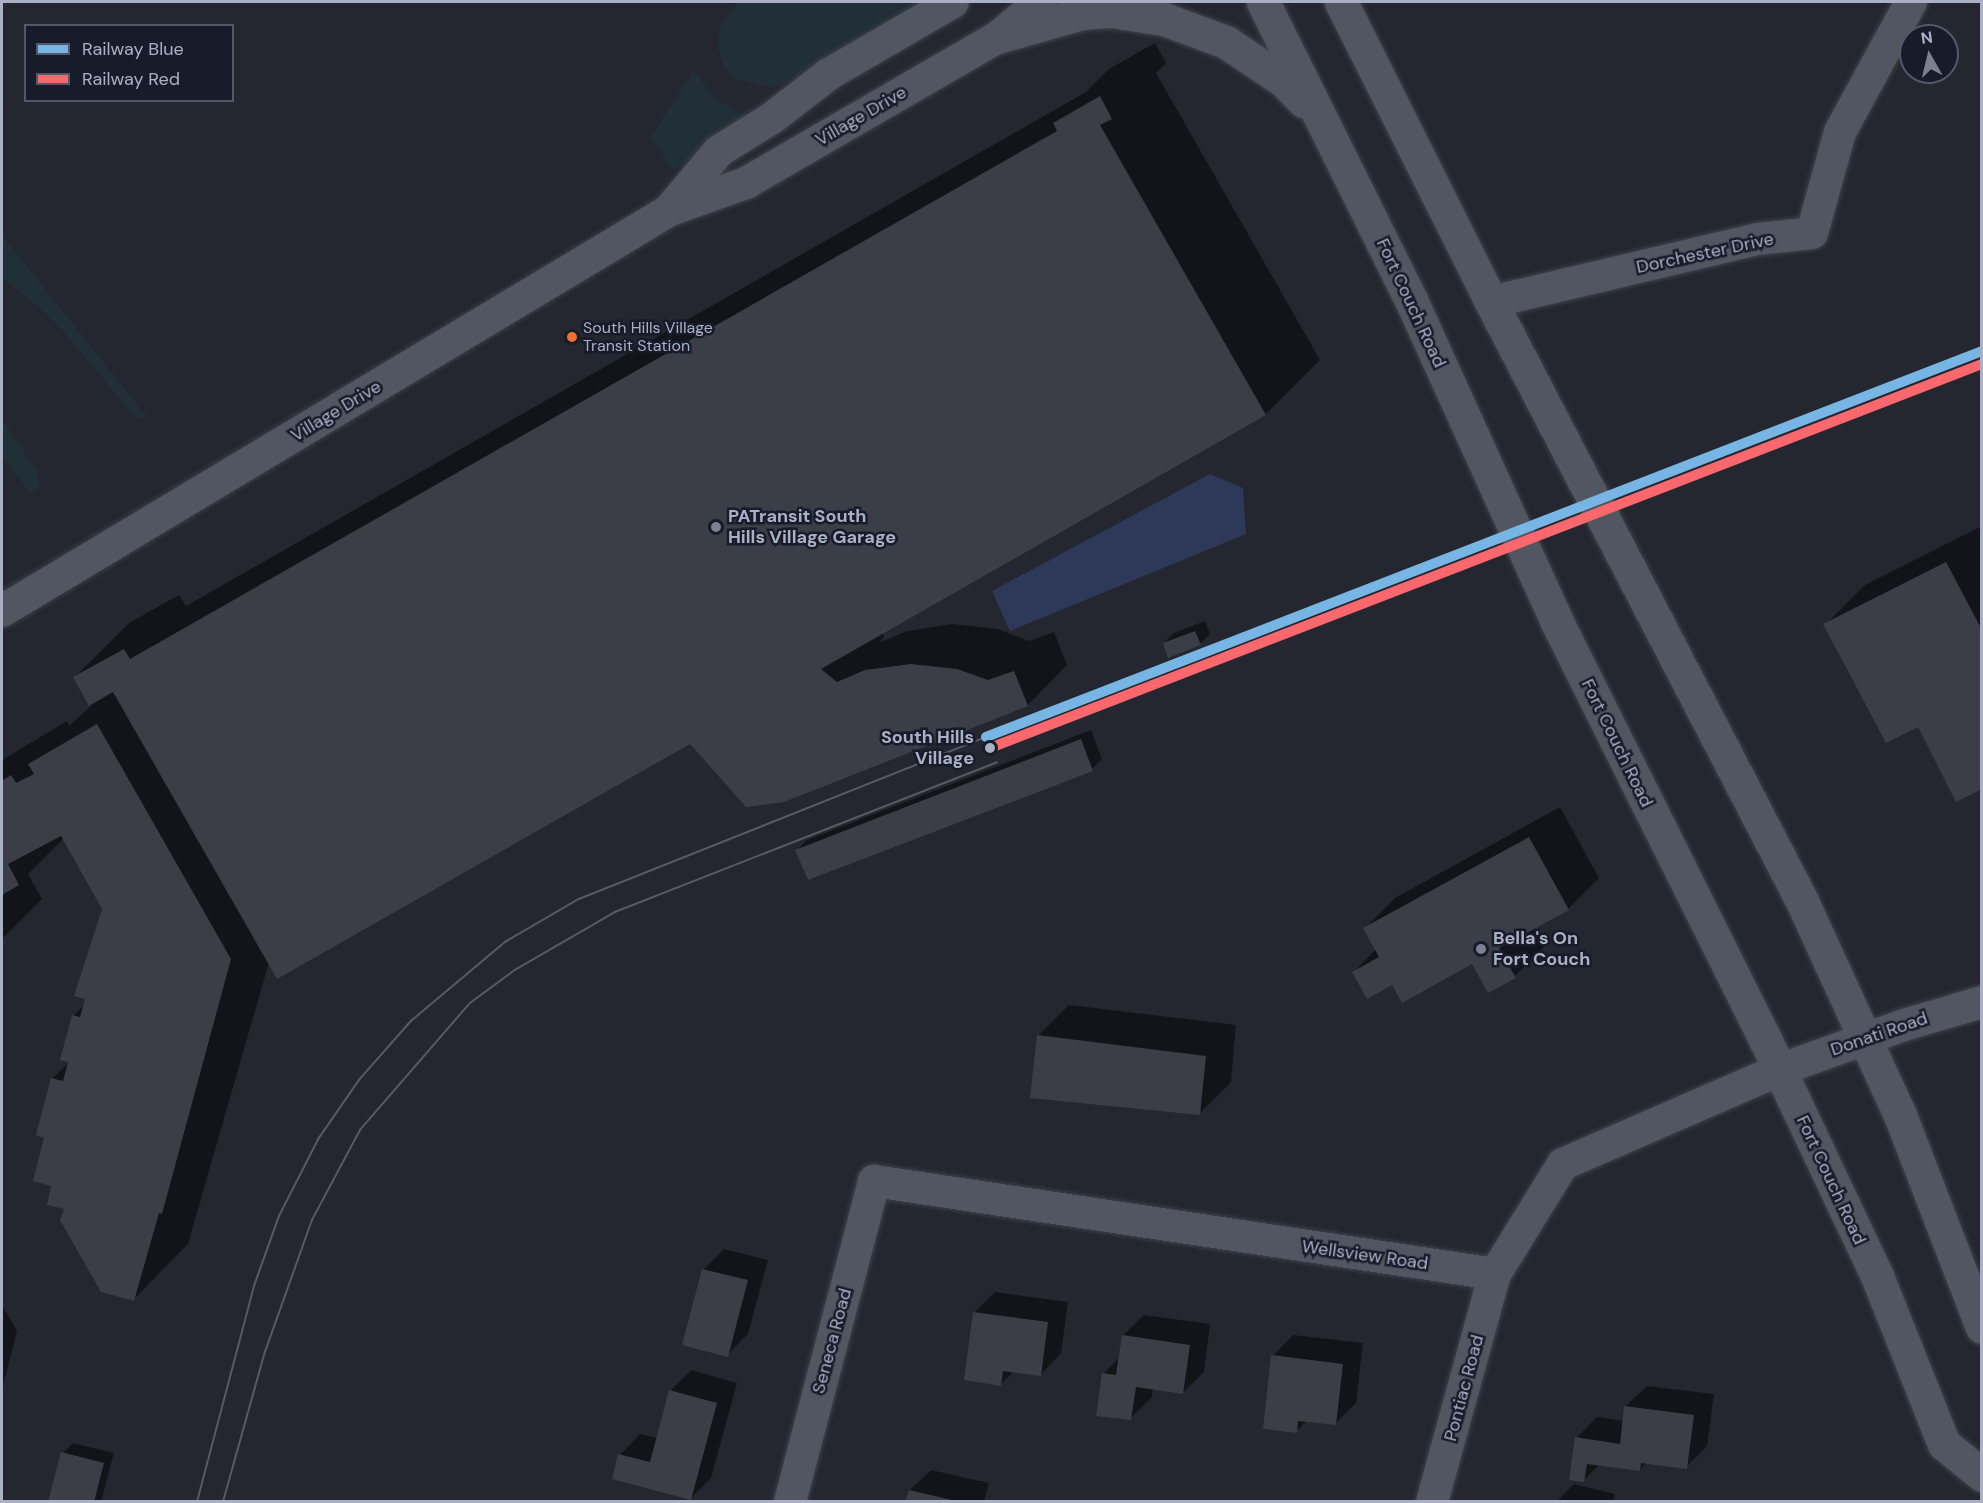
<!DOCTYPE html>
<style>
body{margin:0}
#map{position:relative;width:1983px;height:1503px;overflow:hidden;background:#242730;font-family:"DM Sans",sans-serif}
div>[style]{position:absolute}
.green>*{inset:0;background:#213036}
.water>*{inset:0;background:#2e3858}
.shadow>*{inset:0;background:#0007}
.building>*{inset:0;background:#3b3e47}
.roads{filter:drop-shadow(0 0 2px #404249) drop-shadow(0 0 2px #404249)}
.minor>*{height:32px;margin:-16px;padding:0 16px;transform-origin:16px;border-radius:16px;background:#525660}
.tertiary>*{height:33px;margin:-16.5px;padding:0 16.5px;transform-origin:16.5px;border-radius:16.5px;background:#525660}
.tram>*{height:1.5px;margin:-0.75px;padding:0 0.75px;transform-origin:0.75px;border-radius:0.75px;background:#575a62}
.rail-1>*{height:10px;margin:-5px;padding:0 5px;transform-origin:5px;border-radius:5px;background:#77b6e4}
.rail-2>*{height:10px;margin:-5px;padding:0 5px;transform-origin:5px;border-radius:5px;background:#fa676d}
.dots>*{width:16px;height:16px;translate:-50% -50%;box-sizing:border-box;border:3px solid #171c2b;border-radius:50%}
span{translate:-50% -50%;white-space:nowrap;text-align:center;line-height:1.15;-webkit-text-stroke:5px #171c2b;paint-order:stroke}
.bus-label{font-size:16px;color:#abb1c4}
.left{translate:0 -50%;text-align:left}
.street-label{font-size:18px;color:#abb1c4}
.poi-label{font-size:18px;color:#abb1c4;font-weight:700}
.stop-label{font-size:18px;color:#abb1c4;font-weight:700}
.right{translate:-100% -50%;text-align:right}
.frame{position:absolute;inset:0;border:3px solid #abb1c4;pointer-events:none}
.legend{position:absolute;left:24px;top:24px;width:210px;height:78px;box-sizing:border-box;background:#171c2b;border:2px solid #525868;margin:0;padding:8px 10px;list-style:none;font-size:18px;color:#abb1c4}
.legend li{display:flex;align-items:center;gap:12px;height:30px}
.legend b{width:30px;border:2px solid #525868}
.north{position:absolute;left:1899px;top:24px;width:60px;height:60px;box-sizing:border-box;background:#171c2b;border:2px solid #525868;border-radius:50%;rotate:352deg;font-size:16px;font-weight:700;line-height:24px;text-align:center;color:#abb1c4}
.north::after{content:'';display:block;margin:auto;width:21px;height:27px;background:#7c8190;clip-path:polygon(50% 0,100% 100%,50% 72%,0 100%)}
</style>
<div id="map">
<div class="green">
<div style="clip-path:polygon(737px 2px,924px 2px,790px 81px,771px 88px,736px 79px,724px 66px,718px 46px,720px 28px)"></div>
<div style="clip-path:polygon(694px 70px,712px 96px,735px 111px,760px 117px,673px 170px,651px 137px)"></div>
<div style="clip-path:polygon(2px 235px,147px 417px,136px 418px,64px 332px,38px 306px,2px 278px)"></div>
<div style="clip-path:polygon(2px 420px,36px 469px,40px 488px,30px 493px,2px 456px)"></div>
</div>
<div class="water">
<div style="clip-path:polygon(1210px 474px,1243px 488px,1246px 534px,1010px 631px,992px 591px)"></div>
</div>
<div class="shadow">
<div style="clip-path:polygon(1155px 43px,1166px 63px,1156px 73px,1320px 360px,1266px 414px,882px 632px,884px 637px,879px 643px,907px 631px,952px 624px,998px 629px,1029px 641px,1054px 632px,1067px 665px,1028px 705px,691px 743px,269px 962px,188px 1244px,134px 1299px,53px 1185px,46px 1136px,52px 1079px,70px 1061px,73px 1016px,86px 1003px,103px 909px,64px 838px,28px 874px,42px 899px,2px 939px,2px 760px,67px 721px,69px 726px,91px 706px,75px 677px,129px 623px,179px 595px,186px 606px,1086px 92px,1109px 69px)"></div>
<div style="clip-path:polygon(1982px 526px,1982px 788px,1825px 625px,1865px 585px)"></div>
<div style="clip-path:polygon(1205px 621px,1210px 634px,1200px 644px,1164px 643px,1174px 633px)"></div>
<div style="clip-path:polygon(1091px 730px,1102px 759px,1092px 769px,797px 850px,807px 840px)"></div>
<div style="clip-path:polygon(1560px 807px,1599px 878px,1568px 909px,1535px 927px,1545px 946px,1515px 976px,1473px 962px,1393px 983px,1354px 972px,1376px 949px,1365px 928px,1395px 898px)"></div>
<div style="clip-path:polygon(1069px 1005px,1236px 1025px,1231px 1082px,1200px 1113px,1038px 1036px)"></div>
<div style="clip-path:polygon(724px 1249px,768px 1260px,748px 1334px,727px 1355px,703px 1270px)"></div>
<div style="clip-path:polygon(995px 1292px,1068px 1302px,1061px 1353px,1041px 1374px,1014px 1371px,1001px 1384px,974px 1313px)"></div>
<div style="clip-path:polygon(2px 1305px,17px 1331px,2px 1390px)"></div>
<div style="clip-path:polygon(1144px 1315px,1210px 1324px,1204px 1372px,1183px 1393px,1153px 1388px,1152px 1397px,1131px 1418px,1104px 1373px,1120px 1357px,1123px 1335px)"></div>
<div style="clip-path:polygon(1293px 1335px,1363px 1343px,1356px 1403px,1335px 1424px,1307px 1421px,1296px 1431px,1273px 1356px)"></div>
<div style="clip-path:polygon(691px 1370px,737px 1383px,711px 1478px,690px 1499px,620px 1455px,640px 1434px,657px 1438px,670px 1391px)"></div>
<div style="clip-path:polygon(1647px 1386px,1714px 1394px,1707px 1446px,1686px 1467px,1647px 1462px,1640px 1470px,1600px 1464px,1584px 1480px,1576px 1438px,1597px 1417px,1624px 1421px,1626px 1406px)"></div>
<div style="clip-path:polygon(73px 1443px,114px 1453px,101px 1502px,49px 1502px,63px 1453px)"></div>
<div style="clip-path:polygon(931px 1470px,989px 1483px,984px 1502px,907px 1502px,910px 1490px)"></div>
<div style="clip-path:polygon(1574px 1484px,1615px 1494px,1613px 1502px,1556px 1502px)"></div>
</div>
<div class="building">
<div style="clip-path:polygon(1100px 96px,1112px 119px,1100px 125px,1266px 415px,821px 669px,837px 682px,865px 670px,911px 664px,957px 669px,988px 680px,1014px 671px,1028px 706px,784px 802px,746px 807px,690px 744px,277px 979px,113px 692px,89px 706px,73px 677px,124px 649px,130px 659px,1057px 131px,1053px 123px)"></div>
<div style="clip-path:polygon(1946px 562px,1982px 630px,1982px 789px,1956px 802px,1918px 727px,1886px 743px,1823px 624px)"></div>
<div style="clip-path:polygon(1195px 631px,1201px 645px,1168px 658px,1163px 643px)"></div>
<div style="clip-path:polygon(97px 724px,231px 959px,162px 1214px,159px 1213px,134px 1301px,101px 1292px,60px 1220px,64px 1209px,47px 1205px,51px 1186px,33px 1181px,44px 1138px,36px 1135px,51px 1078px,63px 1081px,68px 1062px,60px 1060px,72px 1015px,80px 1017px,85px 999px,74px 996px,102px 909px,61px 836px,8px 864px,19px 885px,2px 895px,2px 781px,11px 775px,16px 783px,34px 774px,28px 764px)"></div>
<div style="clip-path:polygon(1081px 739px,1093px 771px,808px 880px,795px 850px)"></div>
<div style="clip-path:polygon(1529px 837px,1569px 910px,1499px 948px,1516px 978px,1488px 993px,1472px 964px,1402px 1003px,1392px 985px,1367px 999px,1352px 972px,1379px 957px,1363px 928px)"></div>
<div style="clip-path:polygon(1037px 1035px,1206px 1056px,1200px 1115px,1030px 1098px)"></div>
<div style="clip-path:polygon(702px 1269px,748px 1280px,728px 1357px,682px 1345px)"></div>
<div style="clip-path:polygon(973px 1312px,1048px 1322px,1041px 1376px,1003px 1371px,1001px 1386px,964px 1380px)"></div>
<div style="clip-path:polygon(1122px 1335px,1190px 1345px,1183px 1394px,1136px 1387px,1131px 1420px,1096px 1416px,1102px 1373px,1116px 1375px)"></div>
<div style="clip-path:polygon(1271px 1355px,1343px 1364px,1336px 1425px,1298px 1421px,1297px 1433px,1263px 1429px)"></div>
<div style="clip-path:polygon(669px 1390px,717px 1403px,691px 1500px,612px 1479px,618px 1454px,650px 1462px)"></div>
<div style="clip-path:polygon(1624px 1406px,1694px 1415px,1687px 1469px,1641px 1463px,1640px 1471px,1587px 1464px,1584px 1482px,1569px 1480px,1575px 1437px,1620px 1444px)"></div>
<div style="clip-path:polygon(61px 1452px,104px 1463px,94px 1502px,48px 1502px)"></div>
<div style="clip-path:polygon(909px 1490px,956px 1501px,956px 1502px,905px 1502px)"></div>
</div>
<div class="roads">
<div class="minor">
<div style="left:670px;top:209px;width:76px;rotate:-49.8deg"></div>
<div style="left:719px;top:151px;width:62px;rotate:-31.9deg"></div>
<div style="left:772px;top:118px;width:72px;rotate:-37.7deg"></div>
<div style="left:829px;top:74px;width:143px;rotate:-30.1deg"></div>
<div style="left:1491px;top:302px;width:274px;rotate:-13.3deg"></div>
<div style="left:1758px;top:239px;width:54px;rotate:-6.3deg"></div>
<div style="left:1812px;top:233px;width:105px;rotate:-74.5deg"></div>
<div style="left:1840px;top:132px;width:148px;rotate:-61.4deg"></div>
<div style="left:2px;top:611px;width:779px;rotate:-30.98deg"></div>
<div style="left:670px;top:210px;width:81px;rotate:-19.6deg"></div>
<div style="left:746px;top:183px;width:291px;rotate:-30.1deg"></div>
<div style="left:998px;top:37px;width:55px;rotate:-39.8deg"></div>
<div style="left:790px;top:1502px;width:332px;rotate:-75.3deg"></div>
<div style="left:874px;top:1181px;width:628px;rotate:8.52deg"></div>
<div style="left:1432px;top:1502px;width:237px;rotate:-74.6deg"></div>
<div style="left:1495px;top:1274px;width:129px;rotate:-58.3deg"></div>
<div style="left:1563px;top:1164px;width:236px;rotate:-23.5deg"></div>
<div style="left:1779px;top:1070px;width:133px;rotate:-19.8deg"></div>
<div style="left:1904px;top:1025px;width:81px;rotate:-16.4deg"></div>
</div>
<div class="tertiary">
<div style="left:1263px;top:2px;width:333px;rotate:63.6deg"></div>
<div style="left:1411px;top:300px;width:354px;rotate:65.6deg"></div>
<div style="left:1557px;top:622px;width:466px;rotate:63.5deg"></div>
<div style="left:1765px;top:1039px;width:262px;rotate:64.7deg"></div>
<div style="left:1877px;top:1276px;width:181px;rotate:68.3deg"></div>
<div style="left:1944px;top:1444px;width:49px;rotate:39.2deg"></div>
<div style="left:1341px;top:2px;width:335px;rotate:63.4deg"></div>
<div style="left:1491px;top:302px;width:673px;rotate:62.56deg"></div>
<div style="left:1801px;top:899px;width:238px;rotate:65.4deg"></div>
<div style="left:1900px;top:1115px;width:227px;rotate:68.9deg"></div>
<div style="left:998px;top:37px;width:87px;rotate:-15.9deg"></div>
<div style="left:1082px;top:13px;width:29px;rotate:-4deg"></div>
<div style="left:1111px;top:11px;width:54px;rotate:8.6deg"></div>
<div style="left:1164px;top:19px;width:66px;rotate:20.4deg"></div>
<div style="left:1226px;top:42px;width:70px;rotate:33.9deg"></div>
<div style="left:1284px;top:81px;width:28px;rotate:46deg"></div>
</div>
</div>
<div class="tram">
<div style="left:197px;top:1502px;width:223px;rotate:-75.2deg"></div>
<div style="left:254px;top:1286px;width:74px;rotate:-70.3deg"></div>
<div style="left:279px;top:1216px;width:88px;rotate:-62.9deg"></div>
<div style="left:319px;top:1138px;width:70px;rotate:-55.4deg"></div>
<div style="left:359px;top:1080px;width:79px;rotate:-48.6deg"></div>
<div style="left:411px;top:1021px;width:123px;rotate:-40deg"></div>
<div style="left:505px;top:942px;width:86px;rotate:-30.2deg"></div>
<div style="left:579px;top:899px;width:438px;rotate:-21.7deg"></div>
<div style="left:223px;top:1502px;width:156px;rotate:-74.4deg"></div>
<div style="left:265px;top:1352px;width:140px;rotate:-70.4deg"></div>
<div style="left:312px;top:1220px;width:102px;rotate:-61.9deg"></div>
<div style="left:360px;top:1130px;width:168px;rotate:-49.1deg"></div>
<div style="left:470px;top:1003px;width:56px;rotate:-36.3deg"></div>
<div style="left:515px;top:970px;width:116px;rotate:-30.1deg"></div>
<div style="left:615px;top:912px;width:410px;rotate:-21.4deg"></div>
</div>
<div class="rail-1">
<div style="left:986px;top:737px;width:1068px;rotate:-21.18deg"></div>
</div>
<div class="rail-2">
<div style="left:990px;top:748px;width:1064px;rotate:-21.16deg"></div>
</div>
<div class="dots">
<div style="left:572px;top:337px;background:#f46f30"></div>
<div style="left:716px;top:527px;background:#7c8190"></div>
<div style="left:990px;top:748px;background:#abb1c4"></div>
<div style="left:1481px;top:949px;background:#7c8190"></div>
</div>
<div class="bus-label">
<span class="left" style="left:583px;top:337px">South Hills Village<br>Transit Station</span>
</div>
<div class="street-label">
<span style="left:861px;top:116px;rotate:-30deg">Village Drive</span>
<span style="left:1705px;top:253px;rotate:-12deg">Dorchester Drive</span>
<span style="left:1411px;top:303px;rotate:65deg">Fort Couch Road</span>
<span style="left:336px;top:411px;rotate:-31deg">Village Drive</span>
<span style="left:1617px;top:743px;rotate:64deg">Fort Couch Road</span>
<span style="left:1879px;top:1034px;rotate:-19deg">Donati Road</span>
<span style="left:1831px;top:1180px;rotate:65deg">Fort Couch Road</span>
<span style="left:1365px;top:1255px;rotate:8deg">Wellsview Road</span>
<span style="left:832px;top:1341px;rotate:-75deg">Seneca Road</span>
<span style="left:1464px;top:1388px;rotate:-75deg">Pontiac Road</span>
</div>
<div class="poi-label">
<span class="left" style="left:728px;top:527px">PATransit South<br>Hills Village Garage</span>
<span class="left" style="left:1493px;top:949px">Bella's On<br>Fort Couch</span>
</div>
<div class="stop-label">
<span class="right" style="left:974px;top:748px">South Hills<br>Village</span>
</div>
<div class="frame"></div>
<ul class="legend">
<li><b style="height:8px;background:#77b6e4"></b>Railway Blue</li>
<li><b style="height:8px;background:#fa676d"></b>Railway Red</li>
</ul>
<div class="north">N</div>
</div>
